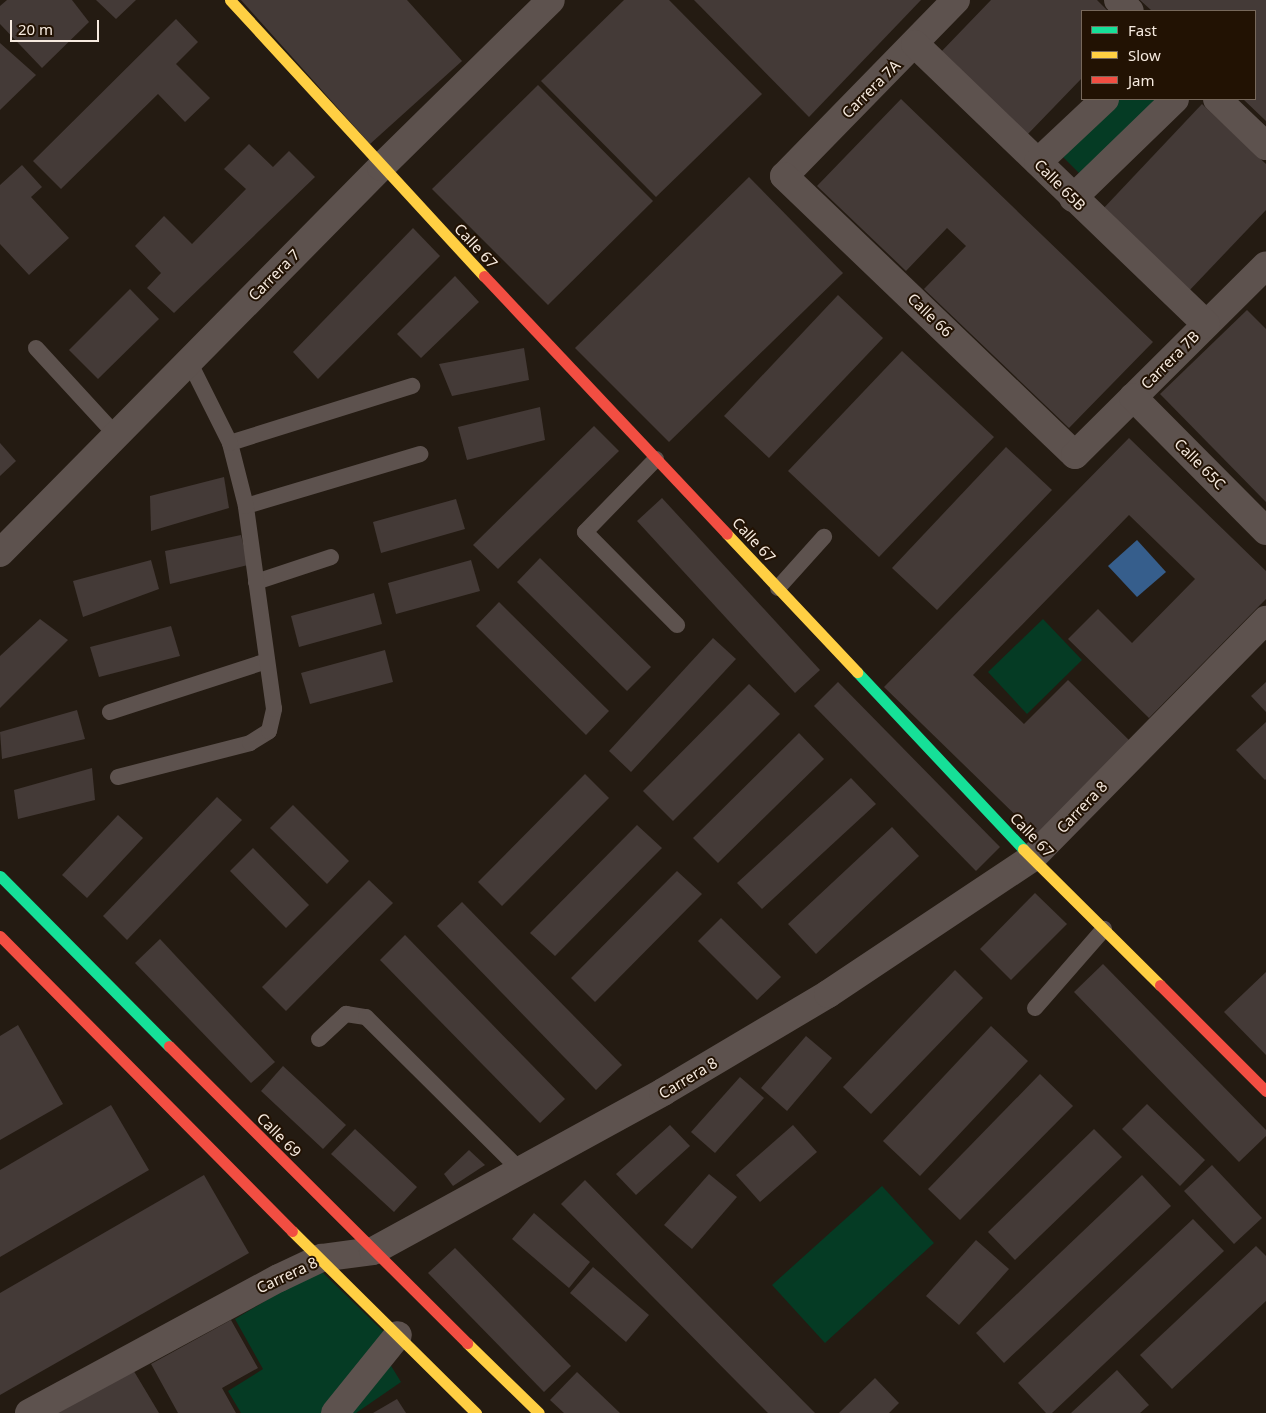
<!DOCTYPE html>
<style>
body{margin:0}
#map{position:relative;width:1266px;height:1413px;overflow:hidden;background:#241b12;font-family:"Noto Sans",sans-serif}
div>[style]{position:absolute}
.green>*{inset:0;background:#053b24}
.water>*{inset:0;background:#365e8c}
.building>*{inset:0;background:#443a37}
.lane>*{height:16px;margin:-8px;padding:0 8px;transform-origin:8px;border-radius:8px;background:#5d524e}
.street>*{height:28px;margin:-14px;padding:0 14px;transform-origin:14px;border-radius:14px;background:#5d524e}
.fast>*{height:11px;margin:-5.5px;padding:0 5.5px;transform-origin:5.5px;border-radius:5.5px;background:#16e098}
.slow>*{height:11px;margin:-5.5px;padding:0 5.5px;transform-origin:5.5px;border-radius:5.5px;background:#ffcf43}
.jam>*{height:11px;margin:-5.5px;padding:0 5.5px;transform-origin:5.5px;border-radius:5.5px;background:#f24e42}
span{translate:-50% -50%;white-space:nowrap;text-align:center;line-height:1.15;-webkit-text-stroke:4px #221203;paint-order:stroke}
.street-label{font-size:15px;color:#f6eadf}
.legend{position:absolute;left:1081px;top:10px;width:175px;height:90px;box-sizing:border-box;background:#221203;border:1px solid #77685b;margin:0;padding:6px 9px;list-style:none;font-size:15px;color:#f6eadf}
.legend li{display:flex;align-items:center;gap:10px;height:25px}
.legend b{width:25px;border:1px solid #77685b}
.scale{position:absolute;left:10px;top:20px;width:89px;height:22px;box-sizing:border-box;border:2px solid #f6eadf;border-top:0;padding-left:6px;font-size:15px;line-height:18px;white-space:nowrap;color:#f6eadf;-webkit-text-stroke:4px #221203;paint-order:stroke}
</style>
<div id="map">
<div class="green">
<div style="clip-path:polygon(1105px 99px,1170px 99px,1088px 182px,1054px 148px)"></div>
<div style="clip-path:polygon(1043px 619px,1082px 660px,1027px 714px,988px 672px)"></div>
<div style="clip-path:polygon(882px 1186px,934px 1243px,825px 1343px,772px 1285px)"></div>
<div style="clip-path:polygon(319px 1269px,387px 1335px,385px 1356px,401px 1382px,356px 1413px,241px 1413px,228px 1391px,263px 1369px,235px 1319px)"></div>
</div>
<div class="water">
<div style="clip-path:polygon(1137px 540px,1166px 572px,1137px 597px,1108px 566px)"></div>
</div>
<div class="building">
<div style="clip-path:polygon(7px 0,72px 0,89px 22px,42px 68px,0 24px,0 6px)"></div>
<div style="clip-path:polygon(96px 0,136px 0,116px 19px)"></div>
<div style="clip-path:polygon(241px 0,407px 0,462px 61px,370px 144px)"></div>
<div style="clip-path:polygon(624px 0,669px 0,762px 94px,656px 197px,541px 81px)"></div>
<div style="clip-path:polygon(694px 0,921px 0,809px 117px)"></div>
<div style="clip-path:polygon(991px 0,1097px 0,1108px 11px,1082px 11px,1082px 78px,1026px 136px,939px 54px)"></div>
<div style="clip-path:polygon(1140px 0,1266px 0,1266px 121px,1243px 99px,1255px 99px,1255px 11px,1152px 11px)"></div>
<div style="clip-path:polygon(176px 19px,198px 42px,176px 64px,210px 98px,185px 122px,158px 94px,61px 189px,33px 161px)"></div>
<div style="clip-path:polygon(0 43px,36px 75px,0 110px)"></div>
<div style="clip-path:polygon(538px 85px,653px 201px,548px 305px,432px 189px)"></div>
<div style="clip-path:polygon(901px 99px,1153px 342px,1069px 428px,924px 289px,966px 246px,947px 228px,906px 271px,817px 186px)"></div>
<div style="clip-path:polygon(1202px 104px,1266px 164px,1266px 210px,1187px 293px,1101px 211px)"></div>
<div style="clip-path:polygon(249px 144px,273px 167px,289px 151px,315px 177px,174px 313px,147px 288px,161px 273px,135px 246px,164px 216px,192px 244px,246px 189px,224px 169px)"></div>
<div style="clip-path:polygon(22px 165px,42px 187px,31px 197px,69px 238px,29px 275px,0 244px,0 185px)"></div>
<div style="clip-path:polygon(749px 177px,843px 273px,669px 442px,575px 348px)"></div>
<div style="clip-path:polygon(413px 228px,440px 256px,318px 379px,293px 352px)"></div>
<div style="clip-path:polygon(455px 276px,479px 302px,421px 358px,397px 334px)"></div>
<div style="clip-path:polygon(130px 289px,159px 319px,98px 379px,69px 350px)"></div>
<div style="clip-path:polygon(838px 295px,883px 338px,769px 458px,724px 416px)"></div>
<div style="clip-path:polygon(1247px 310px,1266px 329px,1266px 502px,1160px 394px)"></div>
<div style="clip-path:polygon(524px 348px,529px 380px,452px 396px,439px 364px)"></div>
<div style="clip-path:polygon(902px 351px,994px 437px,879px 557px,788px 471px)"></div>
<div style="clip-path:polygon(540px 407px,545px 440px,467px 460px,458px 427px)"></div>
<div style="clip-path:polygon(594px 426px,619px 451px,498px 569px,473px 545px)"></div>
<div style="clip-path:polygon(1129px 438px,1266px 571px,1266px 599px,1149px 718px,1068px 639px,1098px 609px,1132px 643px,1195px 579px,1129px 515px,973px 675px,1024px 724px,1068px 680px,1131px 742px,1038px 837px,884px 687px)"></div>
<div style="clip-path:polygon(0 443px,16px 461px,0 476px)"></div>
<div style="clip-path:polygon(1006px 447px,1052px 490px,937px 610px,892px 568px)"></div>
<div style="clip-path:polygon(224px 477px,229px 508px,151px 531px,150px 496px)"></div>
<div style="clip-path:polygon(662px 498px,820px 670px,795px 693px,637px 521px)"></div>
<div style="clip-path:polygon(456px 499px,465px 529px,381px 553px,373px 522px)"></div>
<div style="clip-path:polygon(241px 535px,248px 565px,170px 584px,165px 551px)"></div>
<div style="clip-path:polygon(540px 558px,651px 667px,627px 691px,517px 582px)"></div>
<div style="clip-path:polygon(151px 560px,159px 589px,83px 617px,73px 581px)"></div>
<div style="clip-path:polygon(471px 560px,480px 591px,396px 614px,388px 583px)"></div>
<div style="clip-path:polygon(374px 593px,382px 624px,299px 647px,291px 616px)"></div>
<div style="clip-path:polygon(499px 602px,609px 711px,586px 735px,476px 626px)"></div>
<div style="clip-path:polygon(40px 619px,68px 640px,0 708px,0 656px)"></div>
<div style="clip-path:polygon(171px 626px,180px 656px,99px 677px,90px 647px)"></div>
<div style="clip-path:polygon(713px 638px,736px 659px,631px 772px,609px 751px)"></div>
<div style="clip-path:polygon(385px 650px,393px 682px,310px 704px,301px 673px)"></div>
<div style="clip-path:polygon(838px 682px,1000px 847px,976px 871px,814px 706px)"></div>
<div style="clip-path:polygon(1266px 682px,1266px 712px,1251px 696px)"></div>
<div style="clip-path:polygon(749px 684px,780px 714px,673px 821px,643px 791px)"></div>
<div style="clip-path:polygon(77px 710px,85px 739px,2px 759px,0 732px)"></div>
<div style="clip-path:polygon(1266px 722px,1266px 779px,1265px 780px,1236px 750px)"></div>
<div style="clip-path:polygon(799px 733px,824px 759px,718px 863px,693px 838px)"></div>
<div style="clip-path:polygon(92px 768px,95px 800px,18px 819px,14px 790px)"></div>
<div style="clip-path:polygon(585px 774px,609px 798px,502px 906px,478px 882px)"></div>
<div style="clip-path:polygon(851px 778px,876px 804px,762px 909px,737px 883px)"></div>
<div style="clip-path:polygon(217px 797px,242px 820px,127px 940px,103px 916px)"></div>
<div style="clip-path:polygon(293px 805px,349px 861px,327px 884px,270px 828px)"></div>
<div style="clip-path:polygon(118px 815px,143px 838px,87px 898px,62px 875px)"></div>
<div style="clip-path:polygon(637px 825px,662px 848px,555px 956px,530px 933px)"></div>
<div style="clip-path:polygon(892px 827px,919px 856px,816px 954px,788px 924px)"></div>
<div style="clip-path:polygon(253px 848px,309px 905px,286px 928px,230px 871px)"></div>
<div style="clip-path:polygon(677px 871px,702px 894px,595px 1002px,571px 978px)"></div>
<div style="clip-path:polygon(369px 880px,393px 903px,286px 1011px,262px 987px)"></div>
<div style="clip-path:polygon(1035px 893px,1067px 924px,1011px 980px,980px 949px)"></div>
<div style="clip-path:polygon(462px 902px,622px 1065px,596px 1090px,437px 926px)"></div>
<div style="clip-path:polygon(721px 918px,781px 977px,757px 1000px,698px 941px)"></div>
<div style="clip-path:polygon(405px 935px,565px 1099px,540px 1123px,380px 960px)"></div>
<div style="clip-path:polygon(160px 939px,275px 1062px,251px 1083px,135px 963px)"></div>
<div style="clip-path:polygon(1103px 964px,1266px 1130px,1266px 1136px,1239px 1162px,1074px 992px)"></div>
<div style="clip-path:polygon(955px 970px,983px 998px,871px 1114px,843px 1087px)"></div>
<div style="clip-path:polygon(1266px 972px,1266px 1055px,1224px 1012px)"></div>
<div style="clip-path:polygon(18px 1025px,63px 1104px,0 1140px,0 1036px)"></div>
<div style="clip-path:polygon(991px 1026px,1028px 1061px,920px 1176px,883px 1141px)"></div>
<div style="clip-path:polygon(806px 1036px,832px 1058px,787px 1111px,761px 1088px)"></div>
<div style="clip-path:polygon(283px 1066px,346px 1125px,323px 1149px,261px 1091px)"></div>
<div style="clip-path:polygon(1040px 1074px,1073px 1106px,960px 1220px,928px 1189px)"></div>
<div style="clip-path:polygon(740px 1077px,764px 1098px,715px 1153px,691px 1132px)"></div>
<div style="clip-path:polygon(1147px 1104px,1205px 1160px,1180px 1186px,1122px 1129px)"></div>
<div style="clip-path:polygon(111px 1105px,149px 1170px,0 1257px,0 1170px)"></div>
<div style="clip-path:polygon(670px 1125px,690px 1146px,636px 1195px,616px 1174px)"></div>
<div style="clip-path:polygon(793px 1125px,817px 1152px,760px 1202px,736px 1175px)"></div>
<div style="clip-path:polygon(355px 1129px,417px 1187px,394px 1212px,331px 1154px)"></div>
<div style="clip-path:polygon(1094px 1129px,1122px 1157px,1015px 1260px,988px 1232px)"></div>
<div style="clip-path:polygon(469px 1150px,485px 1165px,453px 1186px,444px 1174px)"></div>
<div style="clip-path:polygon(1212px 1165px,1262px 1218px,1234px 1244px,1184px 1191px)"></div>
<div style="clip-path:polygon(709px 1174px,737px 1197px,692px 1249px,664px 1225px)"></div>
<div style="clip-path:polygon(204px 1175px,249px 1253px,0 1395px,0 1293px)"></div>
<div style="clip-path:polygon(1142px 1175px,1171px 1206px,1004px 1363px,976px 1333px)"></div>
<div style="clip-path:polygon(585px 1180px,705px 1302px,815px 1413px,768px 1413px,737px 1382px,561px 1204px)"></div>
<div style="clip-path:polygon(534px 1213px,590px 1262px,569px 1288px,512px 1239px)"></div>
<div style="clip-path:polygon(1193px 1219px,1224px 1251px,1052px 1413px,1046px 1413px,1018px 1383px)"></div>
<div style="clip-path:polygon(976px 1240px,1009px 1269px,959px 1325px,926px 1296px)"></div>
<div style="clip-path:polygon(1256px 1246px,1266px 1256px,1266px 1301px,1172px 1389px,1140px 1355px)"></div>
<div style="clip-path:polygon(455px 1248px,571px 1366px,544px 1392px,428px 1273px)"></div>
<div style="clip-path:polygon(593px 1267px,649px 1315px,626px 1342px,570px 1293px)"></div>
<div style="clip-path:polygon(231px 1320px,258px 1368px,222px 1388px,236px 1413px,178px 1413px,151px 1364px)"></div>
<div style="clip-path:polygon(132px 1368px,159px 1413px,56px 1413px)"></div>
<div style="clip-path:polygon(1117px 1370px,1149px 1405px,1140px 1413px,1071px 1413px)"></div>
<div style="clip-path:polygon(577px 1372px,620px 1413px,564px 1413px,550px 1400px)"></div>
<div style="clip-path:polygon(875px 1378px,899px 1403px,889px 1413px,839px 1413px)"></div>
<div style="clip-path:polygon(397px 1399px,406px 1413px,373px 1413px)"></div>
</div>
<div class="lane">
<div style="left:36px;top:348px;width:118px;rotate:47.4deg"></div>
<div style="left:230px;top:443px;width:191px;rotate:-17.4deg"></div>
<div style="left:656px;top:459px;width:102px;rotate:134.2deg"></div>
<div style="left:585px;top:532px;width:131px;rotate:45.3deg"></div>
<div style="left:246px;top:506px;width:182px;rotate:-16.6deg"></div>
<div style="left:256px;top:582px;width:79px;rotate:-18.4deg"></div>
<div style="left:778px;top:588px;width:69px;rotate:-48deg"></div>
<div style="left:110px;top:712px;width:165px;rotate:-18deg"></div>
<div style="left:118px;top:777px;width:136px;rotate:-14.4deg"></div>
<div style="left:250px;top:743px;width:22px;rotate:-32deg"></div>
<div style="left:269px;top:731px;width:23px;rotate:-77deg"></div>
<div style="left:274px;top:709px;width:205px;rotate:-97.9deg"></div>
<div style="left:246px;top:506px;width:65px;rotate:-104.3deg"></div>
<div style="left:230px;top:443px;width:92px;rotate:-116.6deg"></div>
<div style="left:1035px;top:1008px;width:105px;rotate:-48.9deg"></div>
<div style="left:319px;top:1039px;width:37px;rotate:-43deg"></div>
<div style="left:346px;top:1014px;width:20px;rotate:9deg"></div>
<div style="left:366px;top:1017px;width:217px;rotate:44.8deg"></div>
</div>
<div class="street">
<div style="left:956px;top:0;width:246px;rotate:134.3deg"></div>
<div style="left:784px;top:176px;width:403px;rotate:43.8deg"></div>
<div style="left:1075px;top:455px;width:269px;rotate:-44.8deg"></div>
<div style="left:1118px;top:0;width:16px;rotate:43deg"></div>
<div style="left:915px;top:44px;width:404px;rotate:43.9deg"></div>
<div style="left:1217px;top:99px;width:68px;rotate:43.8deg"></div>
<div style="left:1038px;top:162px;width:92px;rotate:-43.2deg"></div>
<div style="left:1073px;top:198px;width:142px;rotate:-44.1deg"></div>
<div style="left:1133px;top:397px;width:189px;rotate:45.2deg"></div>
<div style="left:0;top:553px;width:542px;rotate:-45.37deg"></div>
<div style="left:381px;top:167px;width:238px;rotate:-44.5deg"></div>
<div style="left:29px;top:1413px;width:284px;rotate:-28.4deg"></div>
<div style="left:279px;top:1278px;width:47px;rotate:-25.5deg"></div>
<div style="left:321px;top:1258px;width:52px;rotate:-7.7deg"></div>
<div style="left:373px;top:1251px;width:331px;rotate:-28.7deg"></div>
<div style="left:663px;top:1092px;width:192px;rotate:-30.7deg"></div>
<div style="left:828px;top:994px;width:245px;rotate:-33.7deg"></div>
<div style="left:1032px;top:858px;width:334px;rotate:-45.5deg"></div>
<div style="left:335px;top:1413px;width:100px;rotate:-51.1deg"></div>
</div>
<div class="fast">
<div style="left:857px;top:672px;width:243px;rotate:46.8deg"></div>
<div style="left:0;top:876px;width:240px;rotate:45.2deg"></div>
</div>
<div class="slow">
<div style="left:230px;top:0;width:375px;rotate:47.4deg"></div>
<div style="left:727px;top:534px;width:190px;rotate:46.7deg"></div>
<div style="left:1023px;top:849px;width:193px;rotate:44.8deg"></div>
<div style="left:292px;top:1231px;width:259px;rotate:44.7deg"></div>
<div style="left:467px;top:1343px;width:100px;rotate:44.2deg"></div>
</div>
<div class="jam">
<div style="left:484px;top:276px;width:354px;rotate:46.7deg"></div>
<div style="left:0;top:936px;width:415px;rotate:45.3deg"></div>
<div style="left:1160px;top:985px;width:150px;rotate:45deg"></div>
<div style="left:169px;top:1046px;width:421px;rotate:44.9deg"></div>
</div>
<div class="street-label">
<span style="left:871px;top:89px;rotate:-45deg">Carrera 7A</span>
<span style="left:1060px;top:185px;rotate:45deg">Calle 65B</span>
<span style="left:476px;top:246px;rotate:47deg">Calle 67</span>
<span style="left:274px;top:275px;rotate:-45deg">Carrera 7</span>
<span style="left:930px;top:315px;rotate:44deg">Calle 66</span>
<span style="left:1170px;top:360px;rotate:-45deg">Carrera 7B</span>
<span style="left:1200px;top:464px;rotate:45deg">Calle 65C</span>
<span style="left:754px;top:540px;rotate:47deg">Calle 67</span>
<span style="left:1082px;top:807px;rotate:-46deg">Carrera 8</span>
<span style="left:1032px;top:835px;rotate:46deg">Calle 67</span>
<span style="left:688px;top:1078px;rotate:-31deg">Carrera 8</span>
<span style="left:279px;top:1135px;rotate:45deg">Calle 69</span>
<span style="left:287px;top:1275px;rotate:-25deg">Carrera 8</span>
</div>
<ul class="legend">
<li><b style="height:6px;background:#16e098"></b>Fast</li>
<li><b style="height:6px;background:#ffcf43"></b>Slow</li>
<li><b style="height:6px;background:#f24e42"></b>Jam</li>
</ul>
<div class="scale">20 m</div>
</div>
